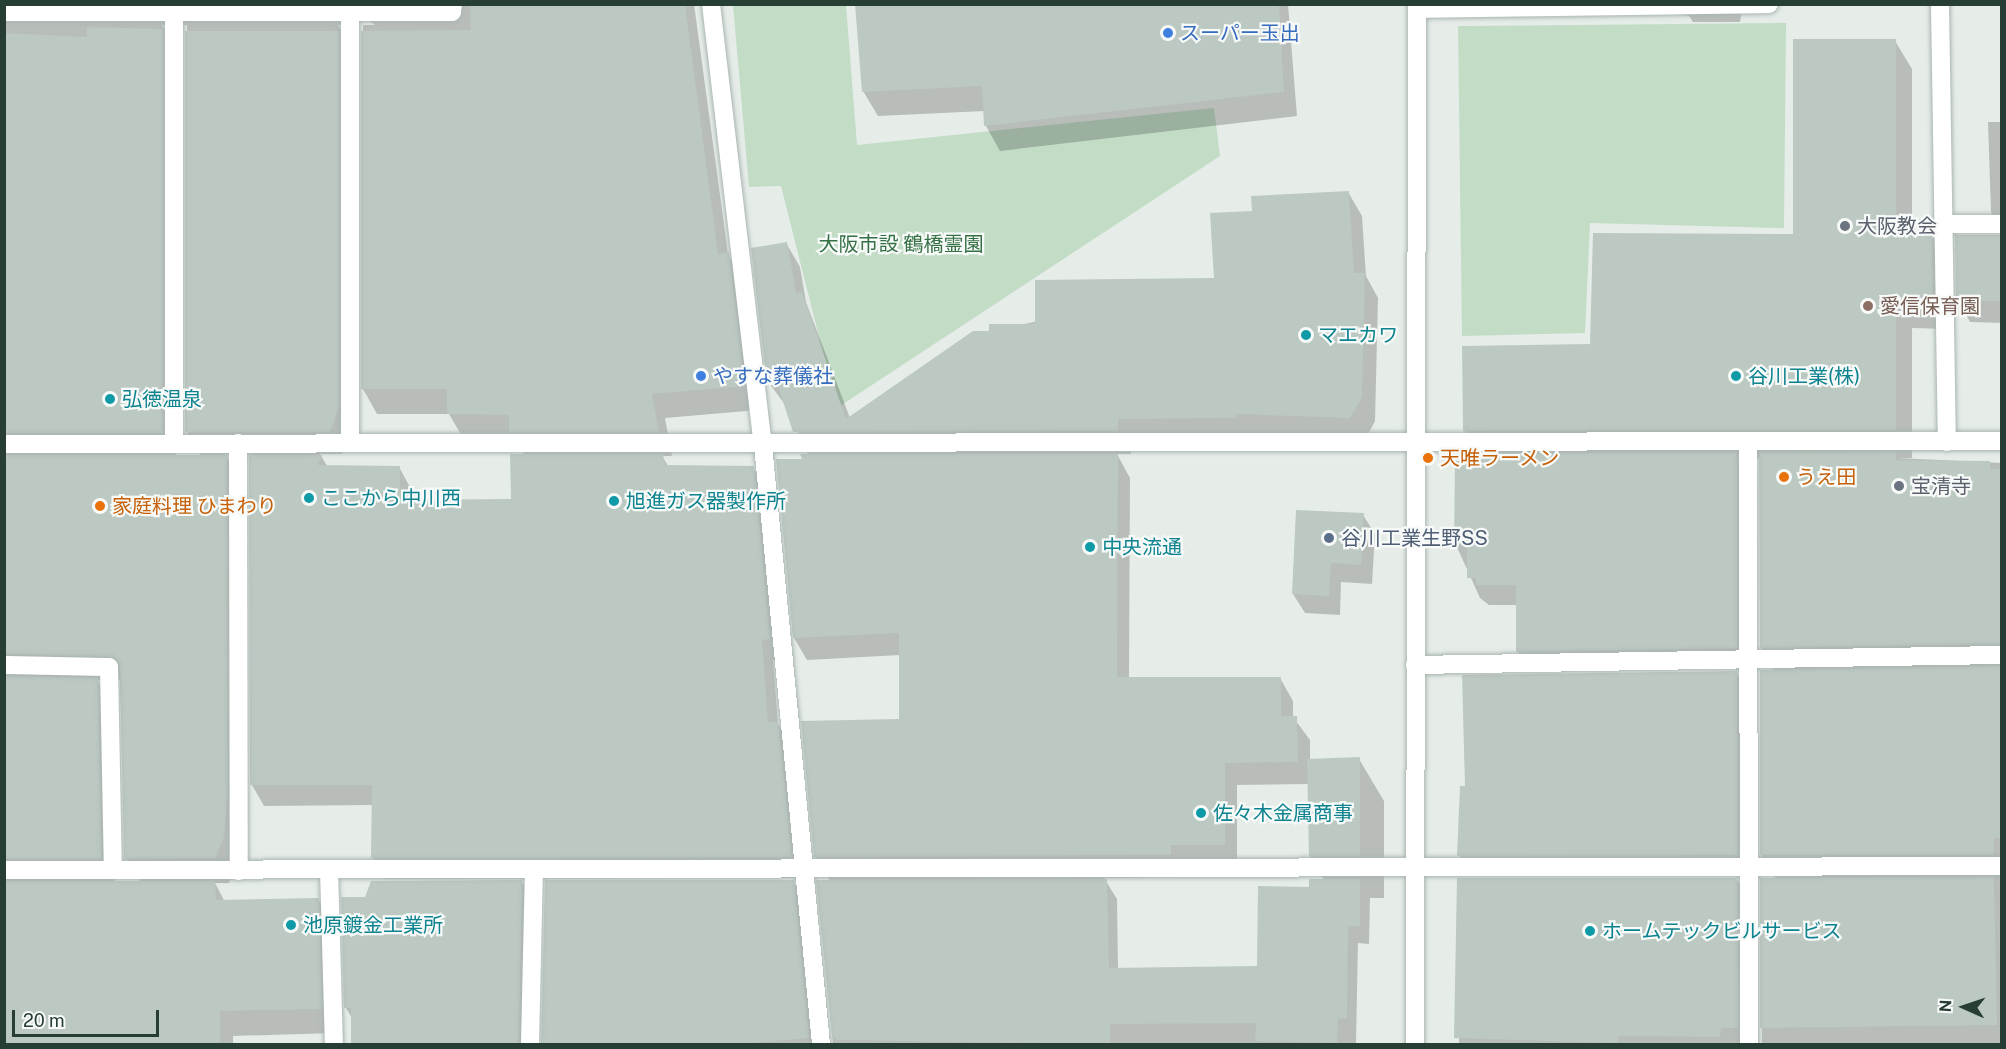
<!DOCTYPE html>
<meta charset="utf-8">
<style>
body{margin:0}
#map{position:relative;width:2006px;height:1049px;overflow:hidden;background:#e6ede9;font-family:"Public Sans","Noto Sans JP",sans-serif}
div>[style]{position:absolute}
.green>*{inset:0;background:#c2dcc6}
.shadow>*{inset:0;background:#0003}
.building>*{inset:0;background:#bcc8c2}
.roads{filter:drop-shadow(0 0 2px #a9b5af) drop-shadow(0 0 2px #a9b5af)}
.street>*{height:18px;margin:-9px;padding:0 9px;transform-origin:9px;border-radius:9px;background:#fff}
.secondary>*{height:18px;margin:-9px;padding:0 9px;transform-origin:9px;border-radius:9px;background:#fff}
.dots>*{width:16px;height:16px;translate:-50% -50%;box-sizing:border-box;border:3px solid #f7faf8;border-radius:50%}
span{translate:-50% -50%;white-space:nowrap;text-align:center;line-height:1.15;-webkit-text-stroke:4.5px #f7faf8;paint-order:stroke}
.shop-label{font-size:20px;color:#366cbe}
.left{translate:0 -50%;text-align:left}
.worship-label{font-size:20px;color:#5b616d}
.park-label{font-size:20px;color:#367045}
.education-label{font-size:20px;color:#785e54}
.culture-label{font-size:20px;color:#0d838f}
.food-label{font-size:20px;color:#c56008}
.service-label{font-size:20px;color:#4e5e75}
.frame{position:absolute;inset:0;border:6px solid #273e35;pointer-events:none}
.north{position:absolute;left:1934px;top:977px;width:60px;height:60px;-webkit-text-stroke:4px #f7faf8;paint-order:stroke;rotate:273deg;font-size:16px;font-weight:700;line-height:24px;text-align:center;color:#273e35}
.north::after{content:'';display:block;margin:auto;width:21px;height:27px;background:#273e35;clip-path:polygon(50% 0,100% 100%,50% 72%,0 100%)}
.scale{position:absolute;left:12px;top:1010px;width:147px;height:27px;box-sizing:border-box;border:3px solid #273e35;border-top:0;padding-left:8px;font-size:18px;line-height:21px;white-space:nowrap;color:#273e35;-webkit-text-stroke:4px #f7faf8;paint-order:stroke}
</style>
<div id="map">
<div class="green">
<div style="clip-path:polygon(733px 5px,846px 5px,857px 145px,1214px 108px,1220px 156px,837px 408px,781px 186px,749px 187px)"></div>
<div style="clip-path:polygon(1786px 23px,1784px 228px,1590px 223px,1585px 333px,1462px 336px,1458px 26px)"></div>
</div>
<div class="shadow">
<div style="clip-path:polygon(evenodd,4px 4px,694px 4px,728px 254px,742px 278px,758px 410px,665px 418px,672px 456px,662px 456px,668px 466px,753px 468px,765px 489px,782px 660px,773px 660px,778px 724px,790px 744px,803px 878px,385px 879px,373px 858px,373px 805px,264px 806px,252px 785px,251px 454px,225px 454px,240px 481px,238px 862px,229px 883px,215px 883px,225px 902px,318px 899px,332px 924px,335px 1033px,233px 1036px,233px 1044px,4px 1044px,4px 4px,364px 17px,375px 25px,363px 25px,363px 389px,377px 414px,449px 414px,463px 438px,515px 439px,525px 456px,512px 501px,411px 501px,411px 489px,399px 467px,327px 466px,320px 454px,342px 454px,351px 430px,351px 47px,338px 25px,354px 25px,364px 17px,4px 4px,162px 25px,187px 25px,187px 432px,201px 456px,176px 456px,176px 50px,162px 25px,4px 4px,97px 680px,120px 680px,126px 858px,140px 882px,115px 883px,111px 704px,97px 680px)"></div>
<div style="clip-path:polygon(857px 4px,1288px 4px,1297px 116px,1000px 151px,986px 126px,985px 111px,878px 116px,863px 91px)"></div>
<div style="clip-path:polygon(1606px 4px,1743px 4px,1740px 22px,1693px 22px,1689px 16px)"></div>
<div style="clip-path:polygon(1895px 41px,1912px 69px,1912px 234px,1932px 234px,1948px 262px,1949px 329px,1912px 328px,1912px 458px,1898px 458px,2002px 463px,2002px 1044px,1762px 1044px,1761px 879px,1776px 879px,1761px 855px,1775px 672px,1761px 647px,1761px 458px,1738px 458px,1747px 474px,1748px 668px,1529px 672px,1518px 652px,1518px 605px,1489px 605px,1480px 598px,1456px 545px,1465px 462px,1479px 455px,1464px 430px,1591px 345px,1795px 236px)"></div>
<div style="clip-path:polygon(1988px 122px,2002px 122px,2002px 230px,1991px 212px)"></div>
<div style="clip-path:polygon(evenodd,1348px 192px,1362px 216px,1366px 276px,1378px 298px,1375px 421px,1364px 442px,1131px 442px,1131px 454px,1117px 454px,1130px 478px,1129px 678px,1280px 678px,1293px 701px,1293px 717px,1310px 740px,1310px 760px,1359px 759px,1384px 801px,1384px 898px,1370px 898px,1369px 944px,1358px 943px,1356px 1044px,833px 1044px,818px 881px,830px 881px,816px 857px,900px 720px,900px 655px,807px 660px,794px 638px,804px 460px,809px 456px,786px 406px,769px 383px,786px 243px,800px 267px,806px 302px,850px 418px,990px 332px,1216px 280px,1253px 212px,1348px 192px,1309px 784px,1310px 856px,1324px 880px,1310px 888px,1259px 968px,1118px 969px,1117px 899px,1104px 878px,1184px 877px,1184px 867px,1237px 867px,1237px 785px,1309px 784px)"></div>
<div style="clip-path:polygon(1956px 237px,2002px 237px,2002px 323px,1970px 322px,1958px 300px)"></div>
<div style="clip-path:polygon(1363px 515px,1375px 534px,1372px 584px,1341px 582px,1340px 615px,1305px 613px,1293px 594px)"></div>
<div style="clip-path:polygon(1736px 672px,1748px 693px,1748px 875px,1471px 876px,1459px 855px)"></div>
<div style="clip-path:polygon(1737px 879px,1749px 901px,1749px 1044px,1459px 1044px,1459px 880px)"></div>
<div style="clip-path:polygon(793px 881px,803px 899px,817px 1044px,543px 1044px,546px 882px)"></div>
<div style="clip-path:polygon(522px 882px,532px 900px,529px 1044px,353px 1044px,353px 1020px,346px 1008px)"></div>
</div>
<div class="building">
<div style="clip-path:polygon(470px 4px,685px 4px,718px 254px,729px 252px,745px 386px,652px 394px,659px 432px,509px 432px,509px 415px,447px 414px,447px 389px,361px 389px,361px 31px,471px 30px)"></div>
<div style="clip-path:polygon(855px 4px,1279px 4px,1284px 92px,984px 126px,982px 86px,862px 92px)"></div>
<div style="clip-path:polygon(87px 27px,163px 29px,163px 433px,4px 433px,4px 33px,87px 37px)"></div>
<div style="clip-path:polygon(185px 31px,339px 31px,339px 407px,330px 432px,185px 432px)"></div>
<div style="clip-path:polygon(1793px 39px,1896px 39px,1896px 233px,1932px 232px,1933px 301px,1896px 300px,1896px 430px,1463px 431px,1462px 346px,1590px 344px,1593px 233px,1793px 234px)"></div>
<div style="clip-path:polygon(1349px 191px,1354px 273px,1365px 273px,1362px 397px,1350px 418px,1236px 414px,1236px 418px,1118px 419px,1118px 431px,793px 432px,777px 383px,767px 384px,751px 248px,787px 242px,796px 293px,802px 292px,846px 419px,973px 331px,989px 331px,989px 324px,1035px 324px,1035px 280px,1214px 278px,1210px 213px,1252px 211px,1251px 196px)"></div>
<div style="clip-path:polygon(1955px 235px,2001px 235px,2001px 301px,1956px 301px)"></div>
<div style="clip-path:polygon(1896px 452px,1896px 460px,1990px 461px,1990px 469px,2001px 469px,2001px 644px,1760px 648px,1759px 453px)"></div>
<div style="clip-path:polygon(1463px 453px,1737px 453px,1737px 648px,1516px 652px,1516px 585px,1476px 585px,1476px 578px,1467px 578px,1467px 545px,1454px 545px,1455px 461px,1463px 461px)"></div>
<div style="clip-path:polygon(510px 454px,663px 454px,665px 465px,754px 466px,770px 639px,762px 640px,768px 722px,778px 722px,792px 857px,371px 858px,372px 785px,250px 785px,249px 455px,322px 455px,318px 465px,400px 466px,400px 500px,511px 499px)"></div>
<div style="clip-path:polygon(800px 454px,1118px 454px,1117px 677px,1281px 677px,1281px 716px,1297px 716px,1298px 762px,1225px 763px,1225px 845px,1171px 845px,1171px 855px,814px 857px,801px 721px,899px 719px,899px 633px,793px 638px,776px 459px,802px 459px)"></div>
<div style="clip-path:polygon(4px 455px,227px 455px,228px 786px,224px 837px,215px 858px,124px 859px,120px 667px,115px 658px,4px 654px)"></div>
<div style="clip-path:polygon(1296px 510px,1364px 513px,1361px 565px,1331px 563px,1329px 596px,1292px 594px)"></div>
<div style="clip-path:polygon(2001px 666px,2001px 838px,1994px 838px,1994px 855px,1760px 855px,1760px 670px)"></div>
<div style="clip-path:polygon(1737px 671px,1737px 855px,1457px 856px,1460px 786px,1465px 786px,1462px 675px)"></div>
<div style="clip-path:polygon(4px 676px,98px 678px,102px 859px,5px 859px)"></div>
<div style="clip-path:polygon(1360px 757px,1360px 856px,1309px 856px,1307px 759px)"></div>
<div style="clip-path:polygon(1994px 877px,1997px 1025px,1760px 1028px,1760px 878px)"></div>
<div style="clip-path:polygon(1457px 878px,1737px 878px,1738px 1028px,1721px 1028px,1720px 1037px,1618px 1036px,1618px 1043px,1454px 1038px)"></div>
<div style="clip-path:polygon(1107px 879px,1109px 968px,1257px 966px,1258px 886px,1309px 887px,1309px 879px,1360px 879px,1360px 926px,1348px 926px,1347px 1019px,1338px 1018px,1337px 1043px,1255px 1041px,1256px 1023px,1110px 1024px,1110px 1044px,837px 1040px,832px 1036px,816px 880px)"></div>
<div style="clip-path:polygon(522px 880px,519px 1044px,351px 1044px,351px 1008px,344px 1008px,341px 897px,365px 897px,371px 881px)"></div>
<div style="clip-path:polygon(545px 880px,794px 880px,809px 1038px,741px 1044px,541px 1044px)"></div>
<div style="clip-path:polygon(5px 881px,215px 881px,216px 900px,319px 898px,322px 1009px,220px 1011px,220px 1044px,4px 1044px)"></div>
</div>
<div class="roads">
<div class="street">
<div style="left:350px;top:4px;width:436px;rotate:90deg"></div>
<div style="left:711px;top:4px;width:444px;rotate:83.3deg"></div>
<div style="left:763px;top:445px;width:602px;rotate:84.47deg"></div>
<div style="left:1940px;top:4px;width:438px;rotate:89.1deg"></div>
<div style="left:1417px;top:9px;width:352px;rotate:-0.8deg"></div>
<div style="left:4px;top:12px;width:448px"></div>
<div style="left:452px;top:12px;width:8px;rotate:-83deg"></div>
<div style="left:174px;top:12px;width:431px;rotate:90deg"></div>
<div style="left:1943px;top:224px;width:59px"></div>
<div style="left:1748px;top:441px;width:603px;rotate:89.9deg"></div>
<div style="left:238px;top:443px;width:428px;rotate:89.9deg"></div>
<div style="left:4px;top:444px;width:1998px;rotate:-0.09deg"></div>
<div style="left:4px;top:665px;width:105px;rotate:1.1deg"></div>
<div style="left:109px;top:667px;width:200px;rotate:88.9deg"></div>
<div style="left:1415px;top:665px;width:587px;rotate:-0.98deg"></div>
<div style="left:329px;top:869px;width:175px;rotate:88.4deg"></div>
<div style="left:4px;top:870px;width:1998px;rotate:-0.11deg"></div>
<div style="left:530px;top:1044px;width:175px;rotate:-88.7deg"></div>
</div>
<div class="secondary">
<div style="left:1415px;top:1044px;width:1040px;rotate:-89.89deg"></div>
</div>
</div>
<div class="dots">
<div style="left:1168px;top:33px;background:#3f7fe0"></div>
<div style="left:1845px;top:226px;background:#6b7280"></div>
<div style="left:1868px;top:306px;background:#8d6e63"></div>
<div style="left:1306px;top:335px;background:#0f9aa8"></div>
<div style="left:701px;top:376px;background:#3f7fe0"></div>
<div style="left:1736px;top:376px;background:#0f9aa8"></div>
<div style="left:110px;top:399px;background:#0f9aa8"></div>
<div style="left:1428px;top:458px;background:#e8710a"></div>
<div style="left:1784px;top:477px;background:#e8710a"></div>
<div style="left:1899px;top:486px;background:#6b7280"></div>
<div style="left:309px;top:498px;background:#0f9aa8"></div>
<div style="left:614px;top:501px;background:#0f9aa8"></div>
<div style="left:100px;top:506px;background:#e8710a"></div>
<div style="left:1329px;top:538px;background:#5c6f8a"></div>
<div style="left:1090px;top:547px;background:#0f9aa8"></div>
<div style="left:1201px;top:813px;background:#0f9aa8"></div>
<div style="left:291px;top:925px;background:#0f9aa8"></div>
<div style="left:1590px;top:931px;background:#0f9aa8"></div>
</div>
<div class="shop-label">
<span class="left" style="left:1180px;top:33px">スーパー玉出</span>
<span class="left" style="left:713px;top:376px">やすな葬儀社</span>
</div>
<div class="worship-label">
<span class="left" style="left:1857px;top:226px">大阪教会</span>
<span class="left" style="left:1911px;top:486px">宝清寺</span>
</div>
<div class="park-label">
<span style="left:901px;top:244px">大阪市設 鶴橋霊園</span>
</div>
<div class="education-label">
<span class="left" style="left:1880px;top:306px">愛信保育園</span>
</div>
<div class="culture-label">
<span class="left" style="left:1318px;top:335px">マエカワ</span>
<span class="left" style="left:1748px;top:376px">谷川工業(株)</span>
<span class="left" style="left:122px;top:399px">弘徳温泉</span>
<span class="left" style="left:321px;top:498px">ここから中川西</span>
<span class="left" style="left:626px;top:501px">旭進ガス器製作所</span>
<span class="left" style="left:1102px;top:547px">中央流通</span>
<span class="left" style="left:1213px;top:813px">佐々木金属商事</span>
<span class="left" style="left:303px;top:925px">池原鍍金工業所</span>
<span class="left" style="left:1602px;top:931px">ホームテックビルサービス</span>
</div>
<div class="food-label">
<span class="left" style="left:1440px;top:458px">天唯ラーメン</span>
<span class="left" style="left:1796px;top:477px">うえ田</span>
<span class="left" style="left:112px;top:506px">家庭料理 ひまわり</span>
</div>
<div class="service-label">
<span class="left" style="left:1341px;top:538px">谷川工業生野SS</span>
</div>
<div class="frame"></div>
<div class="north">N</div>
<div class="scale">20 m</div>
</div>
